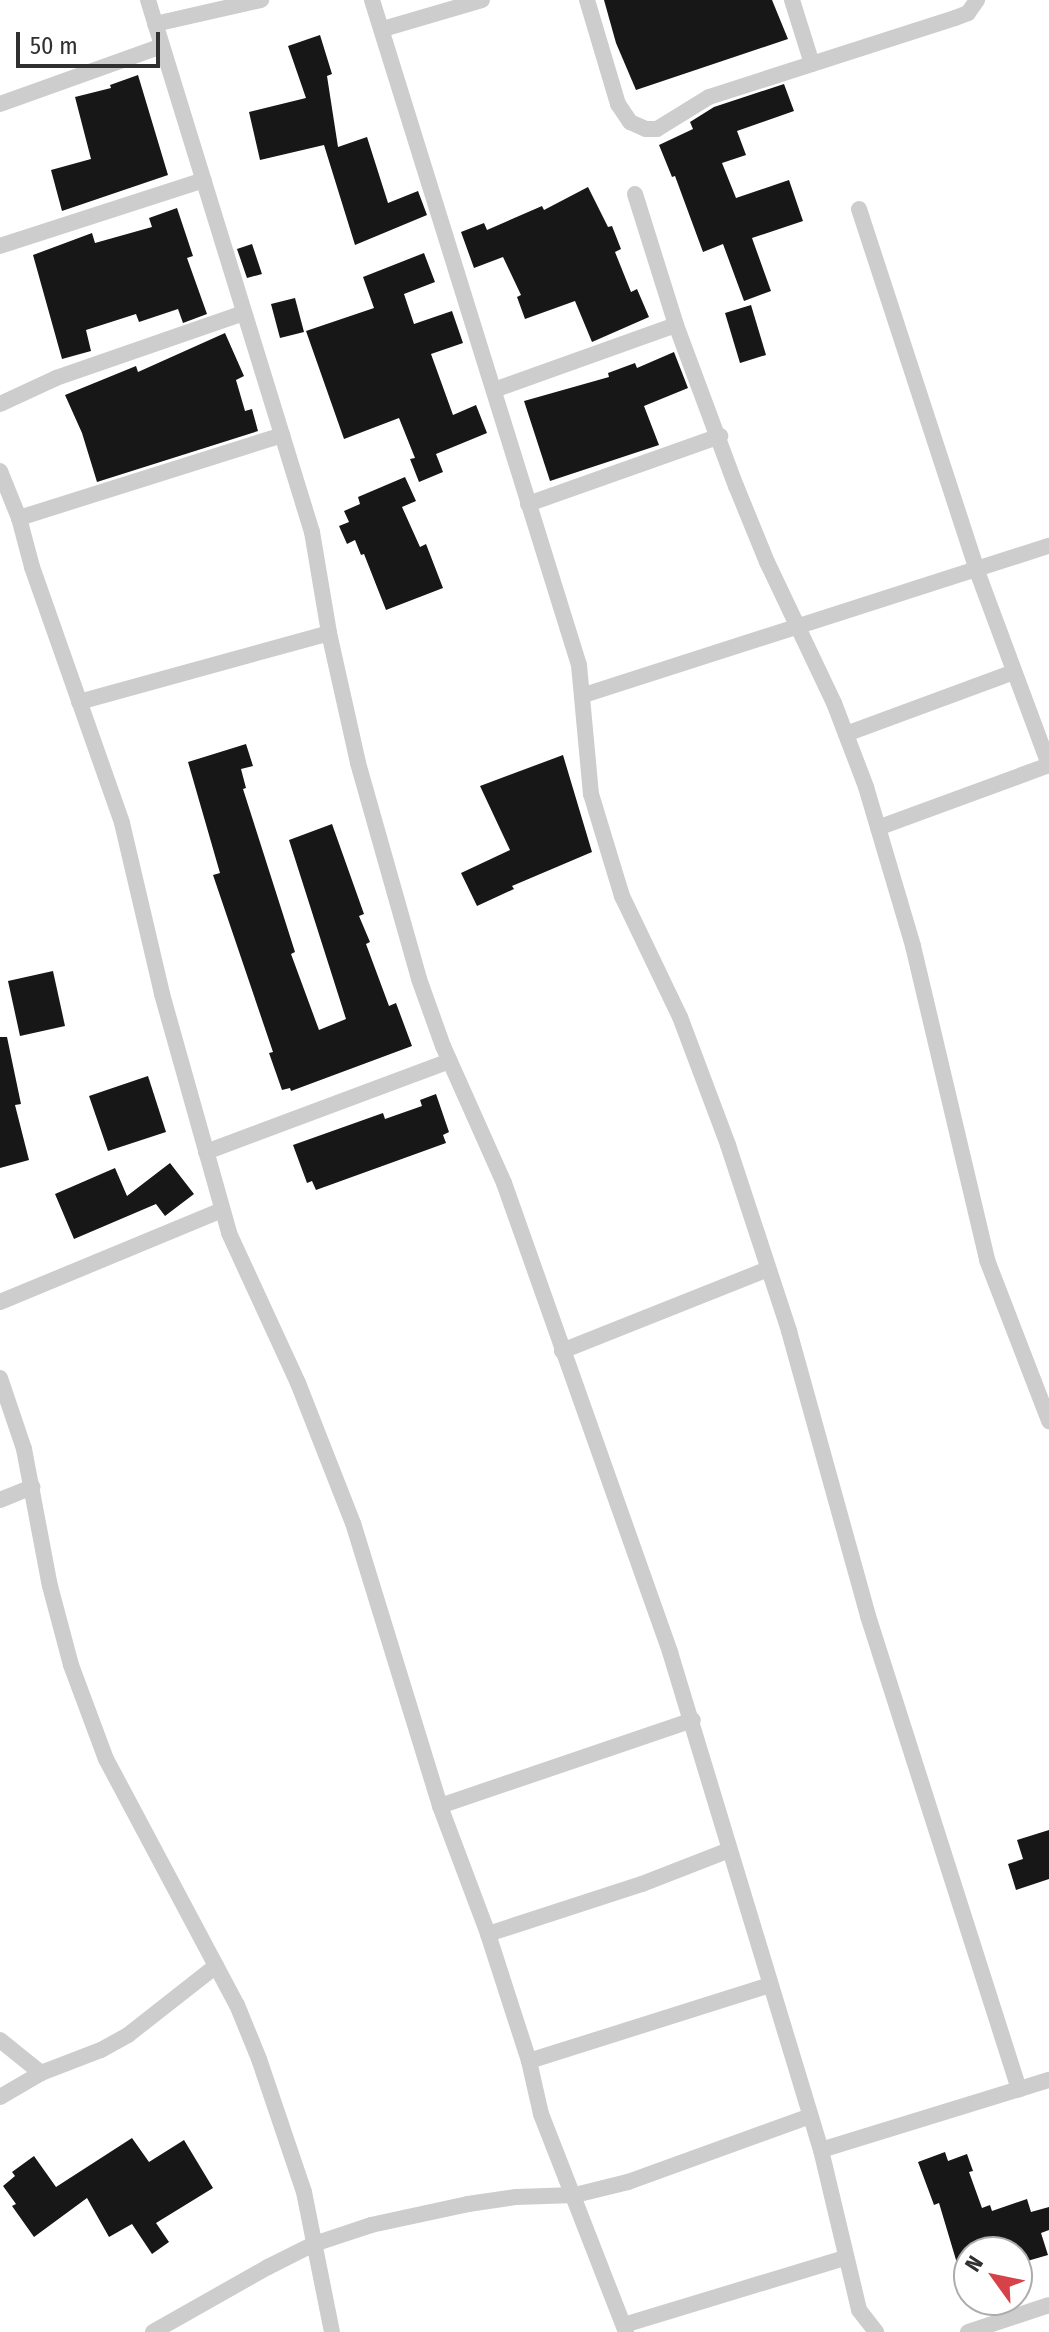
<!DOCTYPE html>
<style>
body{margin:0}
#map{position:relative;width:1049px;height:2332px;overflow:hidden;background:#fff;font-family:"Fira Sans Condensed",sans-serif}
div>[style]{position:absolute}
.building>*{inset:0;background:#171717}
.street>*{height:16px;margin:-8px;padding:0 8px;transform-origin:8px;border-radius:8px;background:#cdcdcd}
span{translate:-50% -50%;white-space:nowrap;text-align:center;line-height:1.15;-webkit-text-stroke:8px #fff;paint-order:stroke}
.north{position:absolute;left:953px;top:2236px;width:80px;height:80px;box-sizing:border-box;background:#fff;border:2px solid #acacac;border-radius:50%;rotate:303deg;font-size:22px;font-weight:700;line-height:32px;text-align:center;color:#303030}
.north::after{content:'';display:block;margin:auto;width:28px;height:36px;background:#d74249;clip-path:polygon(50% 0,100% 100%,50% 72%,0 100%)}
.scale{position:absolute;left:16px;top:32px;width:144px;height:36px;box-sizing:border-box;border:4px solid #303030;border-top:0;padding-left:10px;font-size:24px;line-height:28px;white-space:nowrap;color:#303030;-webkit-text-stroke:6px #fff;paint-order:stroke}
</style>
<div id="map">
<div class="building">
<div style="clip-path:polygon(604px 0,772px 0,788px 39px,636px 90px,616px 43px)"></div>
<div style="clip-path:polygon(320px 35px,332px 74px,327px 76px,338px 147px,367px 137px,388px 203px,418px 191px,427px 215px,355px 245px,324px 145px,260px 160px,249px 112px,306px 98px,288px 46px)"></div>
<div style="clip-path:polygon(138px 75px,168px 175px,62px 211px,51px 170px,91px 159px,75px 97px,111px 88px,110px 85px)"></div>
<div style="clip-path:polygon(784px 84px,794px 111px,737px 131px,746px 155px,722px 163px,736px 198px,789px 180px,803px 221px,752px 238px,771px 291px,744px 301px,723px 244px,703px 252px,675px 176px,672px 177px,659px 145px,693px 129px,690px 122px,714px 107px)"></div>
<div style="clip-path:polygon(588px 187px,608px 227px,612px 226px,621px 249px,615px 252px,631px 292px,637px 289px,649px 317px,592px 342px,575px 301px,525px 319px,517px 297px,521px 295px,503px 257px,474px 268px,461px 232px,484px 223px,487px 230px,542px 206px,544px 210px)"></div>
<div style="clip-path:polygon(177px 208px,193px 256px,187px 258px,207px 314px,183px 323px,178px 309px,139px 322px,136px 314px,86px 330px,91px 351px,62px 359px,33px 255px,92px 233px,95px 243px,152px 227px,149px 218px)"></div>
<div style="clip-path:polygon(252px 244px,262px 274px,247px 278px,237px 249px)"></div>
<div style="clip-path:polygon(424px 253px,435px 282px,404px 294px,414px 324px,452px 311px,463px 343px,431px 354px,453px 415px,476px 405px,487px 433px,436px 454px,443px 472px,419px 482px,410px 459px,415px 458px,399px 418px,344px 439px,306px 331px,374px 308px,363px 277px)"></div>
<div style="clip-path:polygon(295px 298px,304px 332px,280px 338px,271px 304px)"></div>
<div style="clip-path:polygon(751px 305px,766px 355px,740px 363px,725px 313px)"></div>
<div style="clip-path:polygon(225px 333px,244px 376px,236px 380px,245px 411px,252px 409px,258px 431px,97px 482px,82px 433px,65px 395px,136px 366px,138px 372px)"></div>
<div style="clip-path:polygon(674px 352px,688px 388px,644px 406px,659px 445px,550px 481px,524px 401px,609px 377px,608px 373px,635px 363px,637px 368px)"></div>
<div style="clip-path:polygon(405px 477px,416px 501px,402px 507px,420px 547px,426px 544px,443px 588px,386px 610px,364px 554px,361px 555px,355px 540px,347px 544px,339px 526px,349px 522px,344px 511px,360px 504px,358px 497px)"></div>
<div style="clip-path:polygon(246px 744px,253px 766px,241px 769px,246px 788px,243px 789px,295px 952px,291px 954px,319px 1030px,346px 1019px,289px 840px,332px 824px,364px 914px,359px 916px,370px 942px,366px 944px,389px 1006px,396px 1003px,412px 1046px,291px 1091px,290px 1088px,282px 1090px,269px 1053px,273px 1052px,213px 875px,220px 873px,188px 762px)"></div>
<div style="clip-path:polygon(563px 755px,592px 852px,512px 886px,514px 889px,477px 906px,461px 873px,510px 850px,480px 786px)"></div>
<div style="clip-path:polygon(53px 971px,65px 1026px,20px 1036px,8px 981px)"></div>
<div style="clip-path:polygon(0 1037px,7px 1037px,21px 1104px,15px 1105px,29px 1160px,0 1168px)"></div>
<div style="clip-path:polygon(148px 1076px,166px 1132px,108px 1151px,89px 1096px)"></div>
<div style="clip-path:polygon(436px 1094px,449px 1132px,443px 1135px,446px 1143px,316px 1190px,312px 1181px,307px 1183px,293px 1145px,383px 1113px,385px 1119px,422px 1106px,420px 1100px)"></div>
<div style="clip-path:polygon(170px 1163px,194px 1194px,165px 1216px,156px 1204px,74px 1239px,55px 1194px,115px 1168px,127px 1196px)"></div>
<div style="clip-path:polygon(1049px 1830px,1049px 1879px,1016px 1890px,1008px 1864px,1023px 1859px,1017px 1840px)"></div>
<div style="clip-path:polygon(132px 2138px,149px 2162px,184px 2140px,213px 2188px,156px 2223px,169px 2242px,152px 2254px,132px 2224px,109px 2237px,87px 2198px,34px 2237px,12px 2206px,16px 2204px,3px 2186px,15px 2176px,12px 2172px,34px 2156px,56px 2187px)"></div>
<div style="clip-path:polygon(945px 2152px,948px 2161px,967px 2154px,973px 2171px,969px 2172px,982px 2208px,990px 2205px,992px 2211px,1027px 2199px,1031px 2212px,1049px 2207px,1049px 2230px,1041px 2233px,1048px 2255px,1017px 2264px,1017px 2252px,969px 2252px,969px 2290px,965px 2290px,939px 2203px,934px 2205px,918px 2162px)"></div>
</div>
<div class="street">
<div style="left:148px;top:0;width:557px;rotate:72.87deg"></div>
<div style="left:312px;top:532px;width:102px;rotate:80.4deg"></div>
<div style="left:329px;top:633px;width:133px;rotate:77.4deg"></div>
<div style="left:358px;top:763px;width:224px;rotate:74.2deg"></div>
<div style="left:419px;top:979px;width:71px;rotate:70.3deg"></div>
<div style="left:443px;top:1046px;width:150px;rotate:66deg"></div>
<div style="left:504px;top:1183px;width:498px;rotate:70.5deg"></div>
<div style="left:670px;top:1652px;width:520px;rotate:73.13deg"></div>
<div style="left:821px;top:2150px;width:164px;rotate:76.6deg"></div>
<div style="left:859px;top:2310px;width:28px;rotate:52deg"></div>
<div style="left:372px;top:0;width:696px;rotate:72.71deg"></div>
<div style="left:579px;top:665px;width:130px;rotate:84.7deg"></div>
<div style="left:591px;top:794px;width:107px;rotate:73.1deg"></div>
<div style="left:622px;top:896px;width:134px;rotate:64.4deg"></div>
<div style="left:680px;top:1017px;width:137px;rotate:69.4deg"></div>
<div style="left:728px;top:1145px;width:196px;rotate:71.8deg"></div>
<div style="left:789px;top:1331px;width:296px;rotate:74.5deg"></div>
<div style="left:868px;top:1616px;width:497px;rotate:72.3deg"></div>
<div style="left:587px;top:0;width:109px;rotate:73.4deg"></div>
<div style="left:618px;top:104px;width:22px;rotate:56deg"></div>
<div style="left:630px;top:122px;width:17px;rotate:24deg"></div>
<div style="left:646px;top:129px;width:11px"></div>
<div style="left:657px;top:129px;width:61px;rotate:-31.6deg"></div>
<div style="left:709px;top:97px;width:258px;rotate:-17.8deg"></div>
<div style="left:955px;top:18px;width:14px;rotate:-21deg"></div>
<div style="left:968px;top:13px;width:16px;rotate:-55deg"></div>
<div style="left:792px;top:0;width:67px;rotate:72.6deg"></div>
<div style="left:155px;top:24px;width:109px;rotate:-12.8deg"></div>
<div style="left:383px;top:29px;width:103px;rotate:-16.3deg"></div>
<div style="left:0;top:104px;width:172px;rotate:-19.7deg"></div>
<div style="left:635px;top:194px;width:137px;rotate:72.6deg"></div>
<div style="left:676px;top:325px;width:172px;rotate:69.6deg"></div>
<div style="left:736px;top:486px;width:82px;rotate:67.8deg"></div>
<div style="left:767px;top:562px;width:156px;rotate:64.6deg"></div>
<div style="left:834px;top:703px;width:90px;rotate:69.1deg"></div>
<div style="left:866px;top:787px;width:166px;rotate:73.5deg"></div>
<div style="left:913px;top:946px;width:323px;rotate:76.7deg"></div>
<div style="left:987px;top:1260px;width:173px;rotate:68.9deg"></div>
<div style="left:859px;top:209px;width:381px;rotate:71.9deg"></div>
<div style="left:977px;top:571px;width:207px;rotate:69.6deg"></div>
<div style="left:1049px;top:765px;width:182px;rotate:159.8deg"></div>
<div style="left:0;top:246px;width:214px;rotate:-17.9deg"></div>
<div style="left:494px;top:390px;width:193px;rotate:-19.7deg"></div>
<div style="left:0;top:404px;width:62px;rotate:-24.9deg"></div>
<div style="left:56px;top:378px;width:199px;rotate:-19.1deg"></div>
<div style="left:0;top:471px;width:51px;rotate:68deg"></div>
<div style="left:19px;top:518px;width:51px;rotate:75.1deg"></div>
<div style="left:32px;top:567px;width:271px;rotate:70.6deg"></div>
<div style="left:122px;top:823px;width:176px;rotate:76.8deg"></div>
<div style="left:162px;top:994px;width:248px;rotate:74.3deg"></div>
<div style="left:229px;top:1233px;width:165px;rotate:65.3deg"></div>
<div style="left:298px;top:1383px;width:150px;rotate:68.6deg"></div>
<div style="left:353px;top:1523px;width:296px;rotate:72.9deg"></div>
<div style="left:440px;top:1806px;width:137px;rotate:69.4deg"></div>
<div style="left:488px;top:1934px;width:133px;rotate:72.1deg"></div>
<div style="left:529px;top:2061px;width:54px;rotate:77.2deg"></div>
<div style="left:541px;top:2114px;width:234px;rotate:68.7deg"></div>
<div style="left:528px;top:504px;width:204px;rotate:-19.5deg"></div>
<div style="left:19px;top:518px;width:276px;rotate:-17.5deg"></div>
<div style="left:584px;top:695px;width:488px;rotate:-17.8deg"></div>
<div style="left:79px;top:702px;width:259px;rotate:-15.4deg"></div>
<div style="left:846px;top:734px;width:179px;rotate:-20.3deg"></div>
<div style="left:206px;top:1152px;width:260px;rotate:-20.5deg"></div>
<div style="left:0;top:1302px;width:240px;rotate:-22.5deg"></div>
<div style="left:562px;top:1351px;width:222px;rotate:-21.7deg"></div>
<div style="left:0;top:1378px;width:75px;rotate:71.3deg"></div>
<div style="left:24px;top:1449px;width:139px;rotate:79.3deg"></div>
<div style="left:50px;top:1586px;width:82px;rotate:75.1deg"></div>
<div style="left:71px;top:1665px;width:100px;rotate:69.6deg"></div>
<div style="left:106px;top:1759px;width:279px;rotate:62deg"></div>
<div style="left:237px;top:2005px;width:58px;rotate:67.8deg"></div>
<div style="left:259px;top:2059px;width:140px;rotate:71.3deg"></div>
<div style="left:304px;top:2192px;width:143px;rotate:78.7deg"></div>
<div style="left:0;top:1500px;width:35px;rotate:-22deg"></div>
<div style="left:440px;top:1806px;width:267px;rotate:-18.8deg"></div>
<div style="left:488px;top:1934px;width:162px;rotate:-18deg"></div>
<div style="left:642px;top:1884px;width:93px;rotate:-21.3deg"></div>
<div style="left:0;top:2040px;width:53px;rotate:38.8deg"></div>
<div style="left:529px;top:2061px;width:253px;rotate:-17.5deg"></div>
<div style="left:0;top:2097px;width:48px;rotate:-30.3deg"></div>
<div style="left:41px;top:2073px;width:64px;rotate:-21deg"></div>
<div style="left:101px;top:2050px;width:31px;rotate:-29deg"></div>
<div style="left:128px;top:2035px;width:112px;rotate:-38.1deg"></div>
<div style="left:821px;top:2150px;width:239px;rotate:-17.1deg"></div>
<div style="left:624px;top:2325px;width:231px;rotate:-16.9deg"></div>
<div style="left:153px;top:2332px;width:132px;rotate:-29.5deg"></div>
<div style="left:268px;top:2267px;width:51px;rotate:-26.6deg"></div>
<div style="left:314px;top:2244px;width:60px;rotate:-18.4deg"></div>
<div style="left:371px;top:2225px;width:99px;rotate:-12.2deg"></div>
<div style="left:468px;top:2204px;width:49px;rotate:-8.3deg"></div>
<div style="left:516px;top:2197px;width:59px;rotate:-1.9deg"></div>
<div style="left:575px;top:2195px;width:55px;rotate:-13.8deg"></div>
<div style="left:628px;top:2182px;width:194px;rotate:-19.9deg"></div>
<div style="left:968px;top:2332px;width:85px;rotate:-18.4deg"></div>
</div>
<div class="north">N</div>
<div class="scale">50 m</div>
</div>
